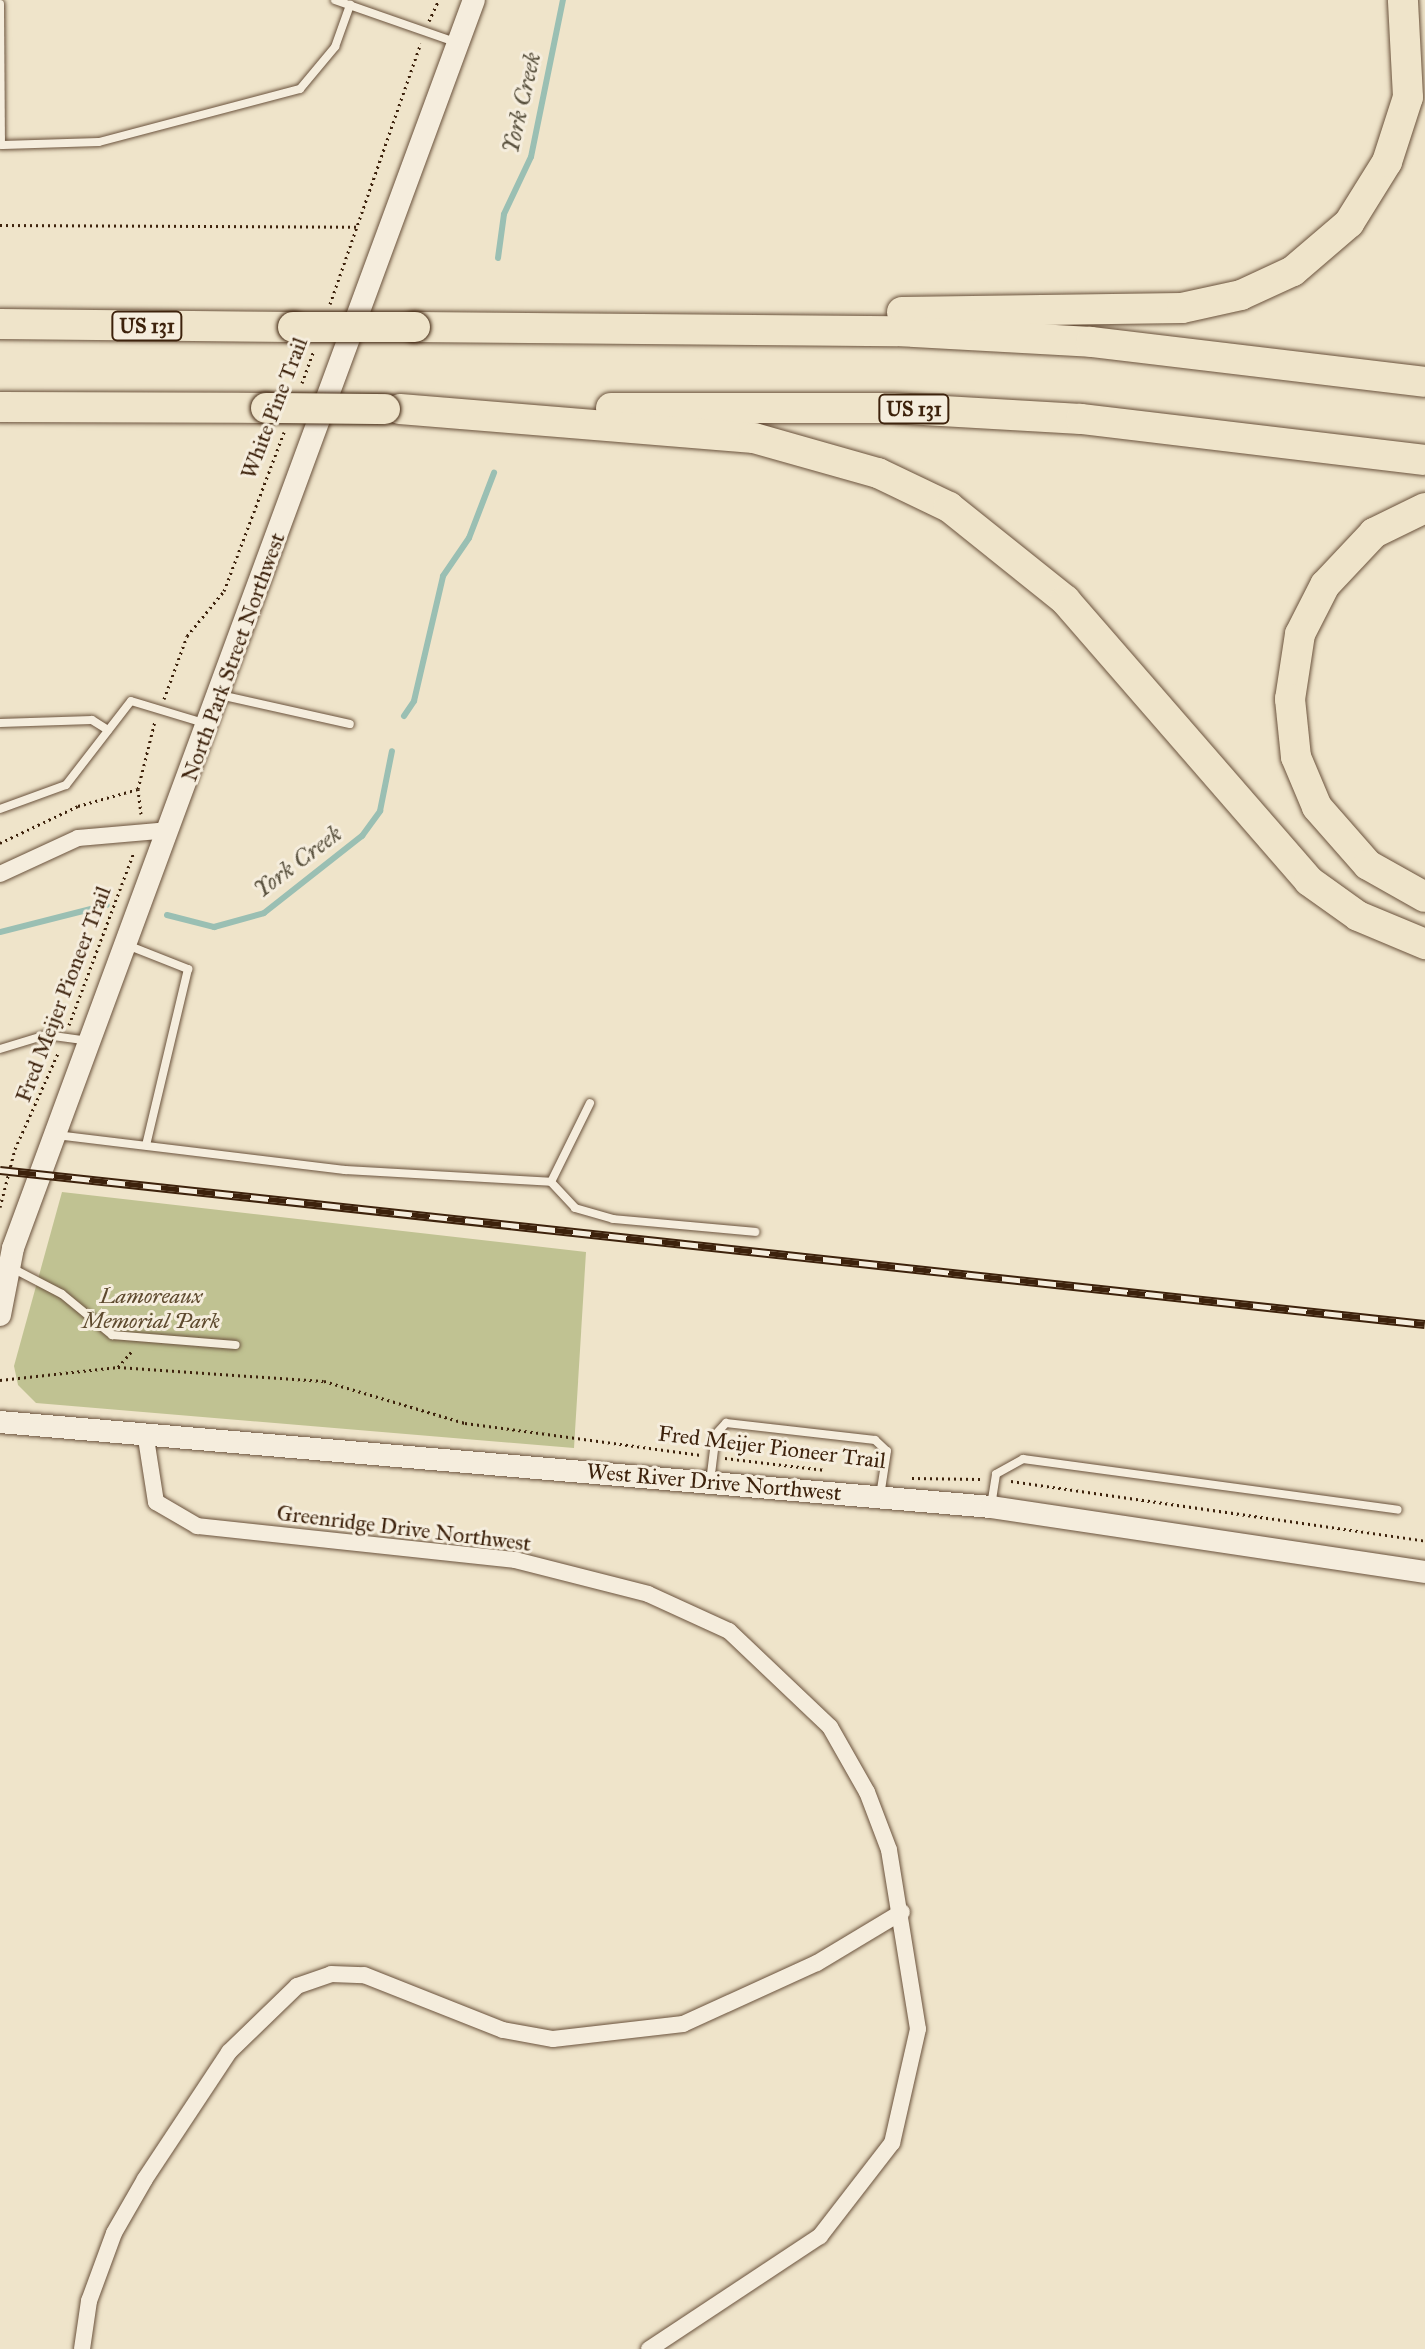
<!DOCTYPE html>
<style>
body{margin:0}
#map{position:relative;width:1425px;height:2349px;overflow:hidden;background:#efe4ca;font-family:"IM FELL Great Primer",serif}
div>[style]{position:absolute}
.green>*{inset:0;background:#c0c292}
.stream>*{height:6px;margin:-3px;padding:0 3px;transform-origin:3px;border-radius:3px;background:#9abfb3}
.path>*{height:3px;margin-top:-1.5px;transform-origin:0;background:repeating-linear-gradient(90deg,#3d220c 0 2px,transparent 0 6px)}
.roads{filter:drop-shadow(0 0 2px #6a523c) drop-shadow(0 0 2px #6a523c)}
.service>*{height:8px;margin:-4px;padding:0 4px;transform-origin:4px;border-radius:4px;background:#f5eddd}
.minor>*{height:16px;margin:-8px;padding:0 8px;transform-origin:8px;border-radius:8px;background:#f5eddd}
.secondary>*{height:22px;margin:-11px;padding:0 11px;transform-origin:11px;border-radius:11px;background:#f5eddd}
.motorway>*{height:30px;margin:-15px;padding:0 15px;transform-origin:15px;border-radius:15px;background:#efe4ca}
.rail>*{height:9px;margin-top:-4.5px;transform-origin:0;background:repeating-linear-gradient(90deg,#f5eddd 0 18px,#3d220c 0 36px);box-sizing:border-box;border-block:2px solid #3d220c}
.bridges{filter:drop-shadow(0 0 2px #3d220c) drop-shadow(0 0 2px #3d220c)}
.motorway-bridge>*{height:30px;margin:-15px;padding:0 15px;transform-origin:15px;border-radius:15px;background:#efe4ca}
span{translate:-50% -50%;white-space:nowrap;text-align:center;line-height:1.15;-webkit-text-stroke:6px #f5eddd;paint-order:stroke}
.shield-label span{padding:2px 6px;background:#f5eddd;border:2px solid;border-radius:6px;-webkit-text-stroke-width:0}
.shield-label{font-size:20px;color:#3d220c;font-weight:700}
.street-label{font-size:22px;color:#3d220c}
.park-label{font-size:22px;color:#5e4a2e;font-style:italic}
.water-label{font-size:24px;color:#59513e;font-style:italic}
</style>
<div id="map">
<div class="green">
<div style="clip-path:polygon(62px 1192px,586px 1252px,574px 1448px,36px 1403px,18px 1385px,14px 1366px)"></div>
</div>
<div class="stream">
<div style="left:498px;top:258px;width:44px;rotate:-82.2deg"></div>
<div style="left:504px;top:214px;width:63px;rotate:-64.7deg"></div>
<div style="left:531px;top:157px;width:160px;rotate:-78.5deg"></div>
<div style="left:404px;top:716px;width:18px;rotate:-56deg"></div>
<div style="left:414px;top:701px;width:128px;rotate:-76.9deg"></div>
<div style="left:443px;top:576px;width:46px;rotate:-55.6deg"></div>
<div style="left:469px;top:538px;width:70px;rotate:-69deg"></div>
<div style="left:167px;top:915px;width:49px;rotate:14.3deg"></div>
<div style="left:214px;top:927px;width:52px;rotate:-15.6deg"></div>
<div style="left:264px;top:913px;width:125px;rotate:-38.2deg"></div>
<div style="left:362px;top:836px;width:31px;rotate:-54deg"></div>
<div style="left:380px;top:811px;width:61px;rotate:-78.7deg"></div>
<div style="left:0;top:932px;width:110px;rotate:-14.2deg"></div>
</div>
<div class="path">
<div style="left:429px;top:21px;width:23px;rotate:-65deg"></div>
<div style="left:0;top:225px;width:358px;rotate:0.3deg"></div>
<div style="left:330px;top:304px;width:276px;rotate:-70.8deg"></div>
<div style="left:302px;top:383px;width:33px;rotate:-70deg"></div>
<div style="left:164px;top:699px;width:67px;rotate:-69.9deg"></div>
<div style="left:187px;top:636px;width:58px;rotate:-50.6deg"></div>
<div style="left:224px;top:591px;width:170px;rotate:-69.3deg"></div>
<div style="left:141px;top:814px;width:25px;rotate:-97deg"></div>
<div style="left:138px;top:789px;width:70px;rotate:-76deg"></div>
<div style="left:0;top:843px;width:86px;rotate:-25.4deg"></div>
<div style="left:78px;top:806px;width:62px;rotate:-15.8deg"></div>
<div style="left:69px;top:1025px;width:185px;rotate:-69.4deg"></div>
<div style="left:0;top:1207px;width:60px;rotate:-75.5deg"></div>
<div style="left:15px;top:1149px;width:107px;rotate:-65.8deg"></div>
<div style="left:118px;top:1367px;width:206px;rotate:3.9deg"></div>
<div style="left:324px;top:1381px;width:147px;rotate:16.6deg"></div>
<div style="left:465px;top:1423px;width:238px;rotate:7.7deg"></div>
<div style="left:0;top:1380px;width:119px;rotate:-6.3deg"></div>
<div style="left:118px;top:1367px;width:23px;rotate:-49deg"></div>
<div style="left:725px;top:1458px;width:101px;rotate:6.8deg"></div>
<div style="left:912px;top:1478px;width:68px;rotate:0.8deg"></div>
<div style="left:1011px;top:1481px;width:418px;rotate:8.2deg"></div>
</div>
<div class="roads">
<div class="service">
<div style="left:335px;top:0;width:130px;rotate:19.3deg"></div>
<div style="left:0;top:4px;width:141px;rotate:89.6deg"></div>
<div style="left:3px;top:145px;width:96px;rotate:-1.8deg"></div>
<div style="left:99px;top:142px;width:208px;rotate:-14.8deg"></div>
<div style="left:300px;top:89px;width:55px;rotate:-50.2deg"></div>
<div style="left:335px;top:47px;width:45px;rotate:-70.3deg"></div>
<div style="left:220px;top:695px;width:133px;rotate:12.6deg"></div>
<div style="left:0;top:723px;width:92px;rotate:-1.9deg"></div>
<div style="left:92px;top:720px;width:19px;rotate:32deg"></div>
<div style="left:0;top:809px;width:70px;rotate:-20deg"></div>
<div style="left:66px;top:785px;width:106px;rotate:-52.3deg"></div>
<div style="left:131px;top:701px;width:76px;rotate:16.8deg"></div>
<div style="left:127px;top:945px;width:66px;rotate:21.5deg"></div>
<div style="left:188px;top:969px;width:181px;rotate:103.4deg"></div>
<div style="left:0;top:1049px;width:48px;rotate:-16.9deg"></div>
<div style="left:46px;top:1035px;width:43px;rotate:7.9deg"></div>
<div style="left:56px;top:1135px;width:291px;rotate:6.9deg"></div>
<div style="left:345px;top:1170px;width:206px;rotate:3.3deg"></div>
<div style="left:551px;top:1182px;width:88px;rotate:-63.7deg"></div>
<div style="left:551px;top:1182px;width:35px;rotate:47deg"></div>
<div style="left:575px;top:1208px;width:40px;rotate:16deg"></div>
<div style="left:613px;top:1219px;width:143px;rotate:5.2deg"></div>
<div style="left:12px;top:1268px;width:56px;rotate:27.5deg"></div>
<div style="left:62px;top:1294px;width:65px;rotate:39.4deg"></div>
<div style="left:112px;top:1335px;width:124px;rotate:4.6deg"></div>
<div style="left:710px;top:1482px;width:48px;rotate:-82.9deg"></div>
<div style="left:716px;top:1434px;width:15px;rotate:-48deg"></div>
<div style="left:726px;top:1423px;width:150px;rotate:6.5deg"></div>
<div style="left:875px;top:1440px;width:16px;rotate:43deg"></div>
<div style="left:887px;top:1451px;width:46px;rotate:98.8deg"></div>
<div style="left:991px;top:1506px;width:32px;rotate:-81deg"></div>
<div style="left:996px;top:1474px;width:31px;rotate:-29deg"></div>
<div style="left:1023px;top:1459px;width:378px;rotate:7.7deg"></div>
</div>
<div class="minor">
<div style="left:0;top:874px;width:86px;rotate:-24.8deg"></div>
<div style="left:78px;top:838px;width:92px;rotate:-5deg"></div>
<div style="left:145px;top:1432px;width:71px;rotate:81.1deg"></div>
<div style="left:156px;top:1502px;width:48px;rotate:30.3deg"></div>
<div style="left:197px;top:1526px;width:320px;rotate:6.1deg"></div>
<div style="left:515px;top:1560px;width:137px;rotate:14.3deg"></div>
<div style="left:648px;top:1594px;width:89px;rotate:24.6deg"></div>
<div style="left:729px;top:1631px;width:139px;rotate:43.5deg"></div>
<div style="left:830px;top:1727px;width:75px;rotate:60.4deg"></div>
<div style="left:867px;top:1792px;width:62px;rotate:69.2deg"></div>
<div style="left:889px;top:1850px;width:181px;rotate:80.8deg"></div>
<div style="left:918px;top:2029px;width:117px;rotate:102.8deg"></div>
<div style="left:892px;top:2143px;width:118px;rotate:127.7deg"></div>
<div style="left:820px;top:2236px;width:205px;rotate:146.5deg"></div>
<div style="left:82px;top:2349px;width:49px;rotate:-81.7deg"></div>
<div style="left:89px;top:2301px;width:72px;rotate:-69.8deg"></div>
<div style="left:114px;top:2233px;width:62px;rotate:-60.1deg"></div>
<div style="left:145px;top:2179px;width:152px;rotate:-56.5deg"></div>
<div style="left:229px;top:2052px;width:95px;rotate:-44.1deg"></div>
<div style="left:297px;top:1986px;width:36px;rotate:-19deg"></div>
<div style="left:331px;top:1974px;width:33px;rotate:2deg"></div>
<div style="left:364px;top:1975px;width:149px;rotate:21.6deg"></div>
<div style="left:503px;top:2030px;width:51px;rotate:10.2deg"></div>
<div style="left:553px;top:2039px;width:131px;rotate:-6.6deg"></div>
<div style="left:683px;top:2024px;width:147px;rotate:-24.5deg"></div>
<div style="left:817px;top:1963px;width:99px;rotate:-31deg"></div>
</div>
<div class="secondary">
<div style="left:0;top:1315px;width:68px;rotate:-79deg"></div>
<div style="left:13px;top:1248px;width:1330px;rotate:-69.73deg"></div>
<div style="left:0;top:1422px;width:995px;rotate:4.9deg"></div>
<div style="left:991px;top:1507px;width:439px;rotate:8.5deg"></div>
</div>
<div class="motorway">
<div style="left:902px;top:312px;width:280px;rotate:-0.8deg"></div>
<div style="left:1182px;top:308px;width:60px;rotate:-12.4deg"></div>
<div style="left:1241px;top:295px;width:57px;rotate:-24.8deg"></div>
<div style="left:1293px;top:271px;width:74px;rotate:-40.6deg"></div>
<div style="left:1349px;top:223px;width:72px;rotate:-58.1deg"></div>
<div style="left:1387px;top:162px;width:68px;rotate:-72.1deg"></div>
<div style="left:1408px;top:97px;width:97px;rotate:-93deg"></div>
<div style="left:0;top:324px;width:293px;rotate:0.6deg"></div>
<div style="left:415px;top:327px;width:481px;rotate:0.5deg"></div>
<div style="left:896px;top:331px;width:195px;rotate:3.2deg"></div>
<div style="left:1091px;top:342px;width:336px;rotate:6.8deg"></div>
<div style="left:0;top:407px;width:266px;rotate:0.2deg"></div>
<div style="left:611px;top:408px;width:280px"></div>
<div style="left:891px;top:408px;width:190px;rotate:3.3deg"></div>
<div style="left:1081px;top:419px;width:346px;rotate:6.8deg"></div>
<div style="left:400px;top:409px;width:355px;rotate:4.7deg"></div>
<div style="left:754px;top:438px;width:129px;rotate:15.8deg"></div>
<div style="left:878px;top:473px;width:79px;rotate:25.6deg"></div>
<div style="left:949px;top:507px;width:149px;rotate:38.7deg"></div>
<div style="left:1065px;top:600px;width:372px;rotate:49deg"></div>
<div style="left:1309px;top:881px;width:60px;rotate:35.5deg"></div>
<div style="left:1358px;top:916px;width:73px;rotate:22.7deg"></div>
<div style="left:1425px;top:508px;width:57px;rotate:153.9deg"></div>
<div style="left:1374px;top:533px;width:71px;rotate:133.3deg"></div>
<div style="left:1325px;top:585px;width:55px;rotate:117deg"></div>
<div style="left:1300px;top:634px;width:66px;rotate:98.7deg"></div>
<div style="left:1290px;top:699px;width:58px;rotate:84.1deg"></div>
<div style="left:1296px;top:757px;width:54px;rotate:67.2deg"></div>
<div style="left:1317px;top:807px;width:77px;rotate:48.7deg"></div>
<div style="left:1368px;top:865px;width:65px;rotate:29.3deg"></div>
</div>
</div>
<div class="rail">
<div style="left:0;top:1170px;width:1433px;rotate:6.17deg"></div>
</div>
<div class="bridges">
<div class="motorway-bridge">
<div style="left:293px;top:327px;width:122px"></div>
<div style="left:266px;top:408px;width:119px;rotate:0.5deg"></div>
</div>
</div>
<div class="shield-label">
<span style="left:147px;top:326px">US 131</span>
<span style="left:914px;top:409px">US 131</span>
</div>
<div class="street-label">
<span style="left:274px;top:408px;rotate:-69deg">White Pine Trail</span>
<span style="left:233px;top:657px;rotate:-70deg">North Park Street Northwest</span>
<span style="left:63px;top:994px;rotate:-69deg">Fred Meijer Pioneer Trail</span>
<span style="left:772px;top:1447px;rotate:7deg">Fred Meijer Pioneer Trail</span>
<span style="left:714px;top:1482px;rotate:5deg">West River Drive Northwest</span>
<span style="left:404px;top:1528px;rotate:7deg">Greenridge Drive Northwest</span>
</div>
<div class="park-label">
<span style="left:151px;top:1308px">Lamoreaux<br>Memorial Park</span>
</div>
<div class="water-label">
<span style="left:522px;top:103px;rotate:-77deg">York Creek</span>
<span style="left:298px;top:862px;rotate:-37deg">York Creek</span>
</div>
</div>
